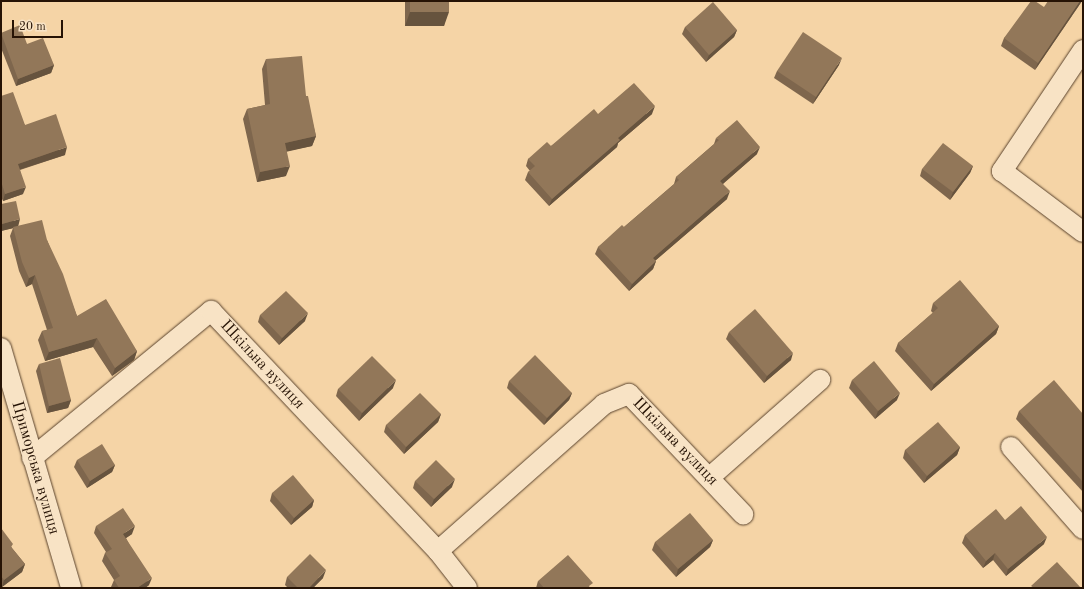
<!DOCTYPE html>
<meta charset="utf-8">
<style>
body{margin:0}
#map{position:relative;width:1084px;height:589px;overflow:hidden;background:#f5d4a6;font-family:"Old Standard TT",serif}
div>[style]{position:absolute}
.roads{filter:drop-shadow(0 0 1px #5a432d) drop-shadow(0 0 1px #5a432d)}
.minor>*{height:20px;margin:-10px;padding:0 10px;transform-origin:10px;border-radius:10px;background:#f8e3c5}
.wall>*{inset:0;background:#7e664d}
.shaded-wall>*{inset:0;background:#66533e}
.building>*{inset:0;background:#927759}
span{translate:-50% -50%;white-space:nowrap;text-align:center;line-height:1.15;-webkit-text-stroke:3px #f8e3c5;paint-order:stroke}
.street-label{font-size:16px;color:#261305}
.frame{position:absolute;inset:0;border:2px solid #261305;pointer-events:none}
.scale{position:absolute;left:12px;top:20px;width:51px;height:18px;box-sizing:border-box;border:2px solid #261305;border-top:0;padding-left:5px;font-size:12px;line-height:14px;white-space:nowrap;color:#261305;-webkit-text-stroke:3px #f8e3c5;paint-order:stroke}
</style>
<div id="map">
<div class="roads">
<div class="minor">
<div style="left:1083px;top:50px;width:146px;rotate:123.8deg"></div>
<div style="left:1002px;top:171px;width:101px;rotate:37deg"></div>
<div style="left:1px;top:348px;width:250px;rotate:73.7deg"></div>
<div style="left:1011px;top:447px;width:109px;rotate:48.7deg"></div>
<div style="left:32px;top:458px;width:232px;rotate:-39.4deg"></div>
<div style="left:211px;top:311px;width:330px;rotate:46.6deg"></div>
<div style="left:438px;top:551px;width:47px;rotate:51.9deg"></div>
<div style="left:710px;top:477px;width:147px;rotate:-41.4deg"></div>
<div style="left:438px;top:551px;width:222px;rotate:-41.5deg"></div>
<div style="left:604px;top:404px;width:27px;rotate:-22deg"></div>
<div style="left:629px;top:394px;width:166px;rotate:46.5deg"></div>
</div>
</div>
<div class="wall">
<div style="clip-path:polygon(405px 1px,449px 1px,444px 26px,405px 26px)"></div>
<div style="clip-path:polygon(1082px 1px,1035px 70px,1001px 46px,1004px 38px,1044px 7px)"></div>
<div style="clip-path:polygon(685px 27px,737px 30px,734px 37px,706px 62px,682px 34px)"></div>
<div style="clip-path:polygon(1px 33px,27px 44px,54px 65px,51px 73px,16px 86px,1px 48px)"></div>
<div style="clip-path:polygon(266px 59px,306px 96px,316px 136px,312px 146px,287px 151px,286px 176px,257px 182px,243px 119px,247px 109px,265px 105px,262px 69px)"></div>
<div style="clip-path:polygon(839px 65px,813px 104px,774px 78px,777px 71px)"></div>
<div style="clip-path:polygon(1px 96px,25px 125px,65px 155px,20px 170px,23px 194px,3px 201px,1px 197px)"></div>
<div style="clip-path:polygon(598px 114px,652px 114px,618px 143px,617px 147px,549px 206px,525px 180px,528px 172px,530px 171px,526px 166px,528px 159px,551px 146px)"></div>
<div style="clip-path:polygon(716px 138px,757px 154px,723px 184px,727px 199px,655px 261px,656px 261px,653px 269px,629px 291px,595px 254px,598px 247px,624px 227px,674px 184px,676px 177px,714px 144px)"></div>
<div style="clip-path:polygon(973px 166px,970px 173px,950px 200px,920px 176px,922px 169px)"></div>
<div style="clip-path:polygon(1px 204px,18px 226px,47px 240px,77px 316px,137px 351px,134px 360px,112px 376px,93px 347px,45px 361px,38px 340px,42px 331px,47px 330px,32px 284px,26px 287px,19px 271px,10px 236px,13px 228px,1px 231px)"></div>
<div style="clip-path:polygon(933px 303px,999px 326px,996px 334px,931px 391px,895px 351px,898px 343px,933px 313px,931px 311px)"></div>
<div style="clip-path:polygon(260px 315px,305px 321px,279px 345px,258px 322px)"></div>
<div style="clip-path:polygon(729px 332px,791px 360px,764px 383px,726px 339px)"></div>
<div style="clip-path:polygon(39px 364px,71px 400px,68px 408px,47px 413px,36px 371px)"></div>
<div style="clip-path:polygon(852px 380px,897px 400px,875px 419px,849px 388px)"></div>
<div style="clip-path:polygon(509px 381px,572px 393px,569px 400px,544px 425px,507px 388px)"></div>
<div style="clip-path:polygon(393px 388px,359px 421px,336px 396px,338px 389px)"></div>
<div style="clip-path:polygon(1019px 411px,1083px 414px,1083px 492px,1016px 419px)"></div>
<div style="clip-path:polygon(441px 414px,438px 422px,404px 454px,384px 432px,386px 425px)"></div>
<div style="clip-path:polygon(960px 447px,957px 455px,924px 483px,903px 458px,905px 450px)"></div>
<div style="clip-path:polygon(77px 460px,115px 465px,112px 472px,87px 488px,74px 467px)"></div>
<div style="clip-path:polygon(415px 481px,452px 487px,431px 507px,413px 488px)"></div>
<div style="clip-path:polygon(272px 493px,314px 500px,312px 507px,291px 525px,270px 501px)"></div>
<div style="clip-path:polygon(96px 526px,132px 534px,126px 538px,149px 585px,145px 588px,112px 588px,111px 587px,114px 580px,102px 561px,105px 553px,106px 552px,94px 533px)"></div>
<div style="clip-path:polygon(1px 528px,12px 548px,25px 564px,22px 572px,2px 587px,1px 586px)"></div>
<div style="clip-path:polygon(965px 535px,1044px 544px,1006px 576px,993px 560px,983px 568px,962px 543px)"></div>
<div style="clip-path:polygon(713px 540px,710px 547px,676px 577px,652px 550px,655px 542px)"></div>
<div style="clip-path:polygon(287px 577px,323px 578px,313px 588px,288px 588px,285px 585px)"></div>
<div style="clip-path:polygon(538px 581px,591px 588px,536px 588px)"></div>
</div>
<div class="shaded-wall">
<div style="clip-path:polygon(1080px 1px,1082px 1px,1035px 70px,1038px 63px)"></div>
<div style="clip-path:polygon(410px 12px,449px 12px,444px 26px,405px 26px)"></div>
<div style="clip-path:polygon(737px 30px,734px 37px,706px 62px,709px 55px)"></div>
<div style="clip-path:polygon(842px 58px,839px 65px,813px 104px,816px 97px)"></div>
<div style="clip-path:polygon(54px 65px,51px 73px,16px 86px,18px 79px)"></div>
<div style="clip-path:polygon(655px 106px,652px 114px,618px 143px,617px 147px,549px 206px,552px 199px,618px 138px)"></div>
<div style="clip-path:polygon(316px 136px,312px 146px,281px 153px,285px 143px)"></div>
<div style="clip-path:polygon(67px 147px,65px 155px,15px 171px,18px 164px)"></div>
<div style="clip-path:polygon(760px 147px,757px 154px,718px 188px,720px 181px)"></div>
<div style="clip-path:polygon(290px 166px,286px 176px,257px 182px,260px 172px)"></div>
<div style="clip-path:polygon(973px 166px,970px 173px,950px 200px,953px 192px)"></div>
<div style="clip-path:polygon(26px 187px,23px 194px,3px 201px,5px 194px)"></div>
<div style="clip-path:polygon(730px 191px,727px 199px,650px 265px,653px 258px)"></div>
<div style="clip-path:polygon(20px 219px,18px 227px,1px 231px,2px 224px)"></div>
<div style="clip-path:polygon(656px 261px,653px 269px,629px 291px,632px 284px)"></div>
<div style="clip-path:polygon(35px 275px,32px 284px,26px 287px,29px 278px)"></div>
<div style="clip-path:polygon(308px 313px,305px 321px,279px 345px,282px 338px)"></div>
<div style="clip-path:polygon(999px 326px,996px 334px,931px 391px,934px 384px)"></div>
<div style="clip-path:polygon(97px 338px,93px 347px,45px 361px,49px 352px)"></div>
<div style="clip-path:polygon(137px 351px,134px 360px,112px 376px,115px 368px)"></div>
<div style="clip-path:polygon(793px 353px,791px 360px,764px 383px,767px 376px)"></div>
<div style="clip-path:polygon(396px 380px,393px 388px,359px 421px,362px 413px)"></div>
<div style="clip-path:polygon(572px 393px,569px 400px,544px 425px,547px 418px)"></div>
<div style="clip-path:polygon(900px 393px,897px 400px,875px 419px,878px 411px)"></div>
<div style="clip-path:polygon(71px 400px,68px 408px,47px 413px,49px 406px)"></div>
<div style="clip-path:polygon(441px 414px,438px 422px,404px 454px,406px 447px)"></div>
<div style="clip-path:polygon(960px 447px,957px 455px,924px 483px,927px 476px)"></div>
<div style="clip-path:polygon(115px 465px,112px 472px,87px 488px,90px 481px)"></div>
<div style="clip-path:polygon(455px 479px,452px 487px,431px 507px,434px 499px)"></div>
<div style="clip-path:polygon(314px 500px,312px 507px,291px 525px,294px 518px)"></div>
<div style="clip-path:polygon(135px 526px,132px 534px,120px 542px,123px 534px)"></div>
<div style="clip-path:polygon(1047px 537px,1044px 544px,1006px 576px,1008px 569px)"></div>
<div style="clip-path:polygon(713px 540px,710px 547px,676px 577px,678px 569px)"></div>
<div style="clip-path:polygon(995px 553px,993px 560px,983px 568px,986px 561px)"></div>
<div style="clip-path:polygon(25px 564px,22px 572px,2px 587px,4px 580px)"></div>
<div style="clip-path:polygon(326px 570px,323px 578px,313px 588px,309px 588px)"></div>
<div style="clip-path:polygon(152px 578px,149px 585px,145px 588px,137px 588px)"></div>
</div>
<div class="building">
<div style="clip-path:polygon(410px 1px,449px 1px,449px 12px,410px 12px)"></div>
<div style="clip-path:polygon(1031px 1px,1035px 1px,1044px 7px,1048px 1px,1080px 1px,1038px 63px,1004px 38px)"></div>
<div style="clip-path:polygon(713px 2px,737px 30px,709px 55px,685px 27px)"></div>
<div style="clip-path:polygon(20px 25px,27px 44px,43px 38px,54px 65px,18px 79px,1px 33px)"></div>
<div style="clip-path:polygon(803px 32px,842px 58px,816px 97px,777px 71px)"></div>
<div style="clip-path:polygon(302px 56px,306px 96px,308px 96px,316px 136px,285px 143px,290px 166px,260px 172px,247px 109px,270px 104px,266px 59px)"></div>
<div style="clip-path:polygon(634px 83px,655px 106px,618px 138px,620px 140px,552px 199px,528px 172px,535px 166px,528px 159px,547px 142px,551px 146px,594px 109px,598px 114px)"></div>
<div style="clip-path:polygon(13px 92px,25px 125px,56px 114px,67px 147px,18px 164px,26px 187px,5px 194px,1px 181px,1px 96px)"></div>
<div style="clip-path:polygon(737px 120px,760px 147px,720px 181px,730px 191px,653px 258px,656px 261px,632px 284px,598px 247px,622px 225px,624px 227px,679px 180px,676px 177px,719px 140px,716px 138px)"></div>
<div style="clip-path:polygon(943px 143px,973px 166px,953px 192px,922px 169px)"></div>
<div style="clip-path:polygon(16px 201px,20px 219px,2px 224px,1px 204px)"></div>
<div style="clip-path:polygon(42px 220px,47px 240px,63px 274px,77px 316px,106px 299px,137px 351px,115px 368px,97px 338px,49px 352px,42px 331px,53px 328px,35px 275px,29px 278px,22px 262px,13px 227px)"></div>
<div style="clip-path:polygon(960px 280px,999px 326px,934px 384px,898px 343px,938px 308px,933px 303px)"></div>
<div style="clip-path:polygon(286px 291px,308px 313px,282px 338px,260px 315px)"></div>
<div style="clip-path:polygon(755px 309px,793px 353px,767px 376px,729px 332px)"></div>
<div style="clip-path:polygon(535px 355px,572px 393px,547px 418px,509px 381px)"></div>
<div style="clip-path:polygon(372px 356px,396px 380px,362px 413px,338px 389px)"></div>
<div style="clip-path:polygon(60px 358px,71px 400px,49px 406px,39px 364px)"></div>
<div style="clip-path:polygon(874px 361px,900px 393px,878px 411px,852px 380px)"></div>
<div style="clip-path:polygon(1054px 380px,1083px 414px,1083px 482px,1019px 411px)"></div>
<div style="clip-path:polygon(420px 393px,441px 414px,406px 447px,386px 425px)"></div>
<div style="clip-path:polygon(938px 422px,960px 447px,927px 476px,905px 450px)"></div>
<div style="clip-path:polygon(102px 444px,115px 465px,90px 481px,77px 460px)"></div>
<div style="clip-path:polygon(436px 460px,455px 479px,434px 499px,415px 481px)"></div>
<div style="clip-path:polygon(293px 475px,314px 500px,294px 518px,272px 493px)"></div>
<div style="clip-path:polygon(1021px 506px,1047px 537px,1008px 569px,995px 553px,986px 561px,965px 535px,996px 509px,1005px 520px)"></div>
<div style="clip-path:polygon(123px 508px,135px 526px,123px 534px,152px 578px,137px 588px,119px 588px,114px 580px,120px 576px,105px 553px,112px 549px,96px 526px)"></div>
<div style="clip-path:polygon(690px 513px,713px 540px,678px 569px,655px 542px)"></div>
<div style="clip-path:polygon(1px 528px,13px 544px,11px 547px,25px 564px,4px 580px,1px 576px)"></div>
<div style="clip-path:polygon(310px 554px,326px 570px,309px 588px,298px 588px,287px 577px)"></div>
<div style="clip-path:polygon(568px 555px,593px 583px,589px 586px,590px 588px,544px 588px,538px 581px)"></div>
<div style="clip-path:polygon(1057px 562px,1081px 588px,1034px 588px,1031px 586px)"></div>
</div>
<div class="street-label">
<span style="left:262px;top:365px;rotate:47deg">Шкільна вулиця</span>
<span style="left:675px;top:442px;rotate:46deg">Шкільна вулиця</span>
<span style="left:35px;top:468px;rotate:74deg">Приморська вулиця</span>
</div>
<div class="frame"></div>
<div class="scale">20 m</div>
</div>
